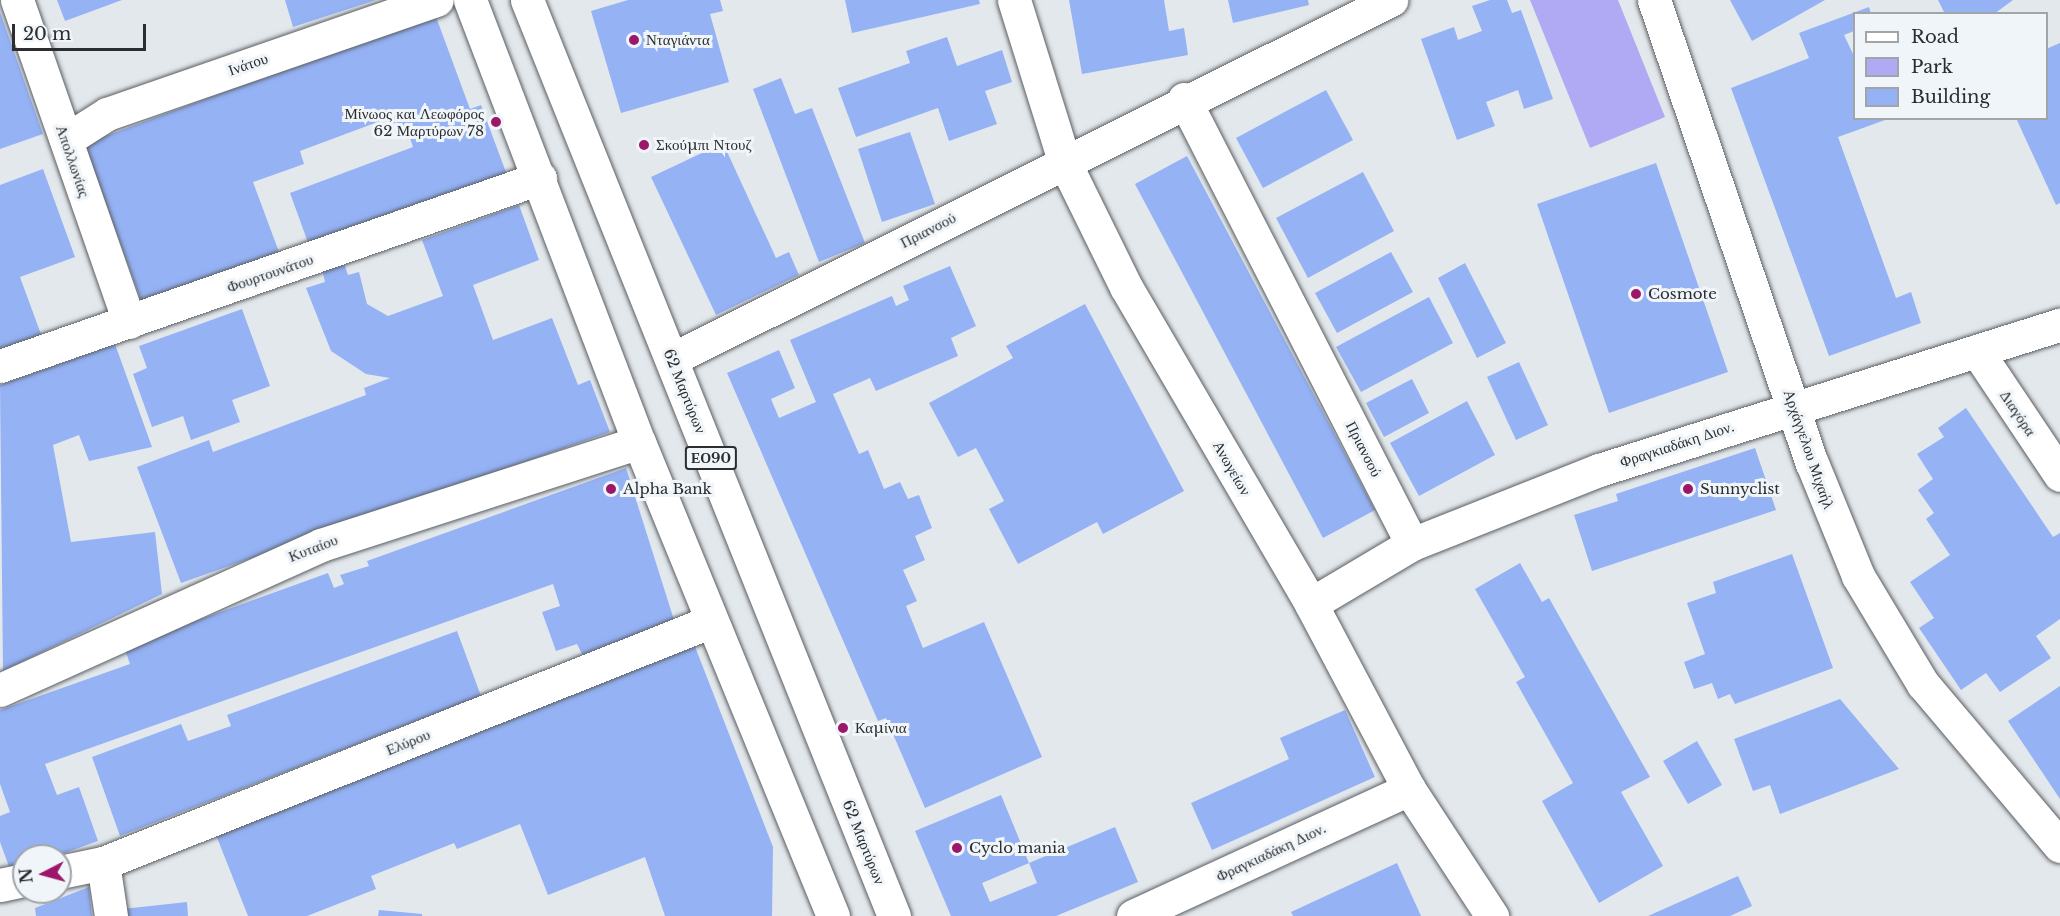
<!DOCTYPE html>
<meta charset="utf-8">
<style>
body{margin:0}
#map{position:relative;width:2060px;height:916px;overflow:hidden;background:#e3e8ec;font-family:"Libre Baskerville",serif}
div>[style]{position:absolute}
.green>*{inset:0;background:#afaaf3}
.building>*{inset:0;background:#95b2f5}
.roads{filter:drop-shadow(0 0 2px #5a5e62) drop-shadow(0 0 2px #5a5e62)}
.street>*{height:33px;margin:-16.5px;padding:0 16.5px;transform-origin:16.5px;border-radius:16.5px;background:#fff}
.primary>*{height:33px;margin:-16.5px;padding:0 16.5px;transform-origin:16.5px;border-radius:16.5px;background:#fff}
.dots>*{width:16px;height:16px;translate:-50% -50%;box-sizing:border-box;border:3px solid #f0f5f9;border-radius:50%}
span{translate:-50% -50%;white-space:nowrap;text-align:center;line-height:1.15;-webkit-text-stroke:6px #f0f5f9;paint-order:stroke}
.shield-label span{padding:2px 4px;background:#f0f5f9;border:2px solid;border-radius:4px;-webkit-text-stroke-width:0}
.shield-label{font-size:14px;color:#2b2d2f;font-weight:700}
.poi-label{font-size:15px;color:#2b2d2f}
.left{translate:0 -50%;text-align:left}
.right{translate:-100% -50%;text-align:right}
.street-label{font-size:15px;color:#2b2d2f}
.legend{position:absolute;left:1853px;top:12px;width:195px;height:108px;box-sizing:border-box;background:#f0f5f9;border:2px solid #a1a5a8;margin:0;padding:8px 10px;list-style:none;font-size:18px;color:#2b2d2f}
.legend li{display:flex;align-items:center;gap:12px;height:30px}
.legend b{width:30px;border:2px solid #a1a5a8}
.north{position:absolute;left:12px;top:844px;width:60px;height:60px;box-sizing:border-box;background:#f0f5f9;border:2px solid #a1a5a8;border-radius:50%;rotate:264deg;font-size:16px;font-weight:700;line-height:24px;text-align:center;color:#2b2d2f}
.north::after{content:'';display:block;margin:auto;width:21px;height:27px;background:#9c1769;clip-path:polygon(50% 0,100% 100%,50% 72%,0 100%)}
.scale{position:absolute;left:12px;top:24px;width:134px;height:27px;box-sizing:border-box;border:3px solid #2b2d2f;border-top:0;padding-left:8px;font-size:18px;line-height:21px;white-space:nowrap;color:#2b2d2f;-webkit-text-stroke:4px #f0f5f9;paint-order:stroke}
</style>
<div id="map">
<div class="green">
<div style="clip-path:polygon(1530px 0,1618px 0,1665px 117px,1590px 148px)"></div>
</div>
<div class="building">
<div style="clip-path:polygon(57px 0,122px 0,65px 21px)"></div>
<div style="clip-path:polygon(285px 0,376px 0,293px 27px)"></div>
<div style="clip-path:polygon(628px 0,720px 0,723px 11px,710px 14px,729px 82px,621px 113px,591px 11px)"></div>
<div style="clip-path:polygon(845px 0,979px 0,980px 4px,852px 33px)"></div>
<div style="clip-path:polygon(1069px 0,1164px 0,1169px 31px,1184px 28px,1188px 55px,1082px 74px)"></div>
<div style="clip-path:polygon(1228px 0,1308px 0,1309px 5px,1233px 23px)"></div>
<div style="clip-path:polygon(1490px 0,1507px 0,1512px 13px,1521px 10px,1553px 99px,1524px 109px,1518px 90px,1486px 102px,1495px 126px,1457px 140px,1421px 39px,1454px 27px,1458px 40px,1482px 31px,1472px 6px)"></div>
<div style="clip-path:polygon(1730px 0,1825px 0,1752px 41px)"></div>
<div style="clip-path:polygon(1938px 0,2013px 0,1994px 14px,1945px 14px)"></div>
<div style="clip-path:polygon(1869px 7px,1871px 14px,1854px 14px,1854px 31px,1844px 35px,1854px 56px,1854px 118px,1888px 119px,1838px 137px,1896px 298px,1911px 292px,1921px 323px,1829px 356px,1731px 88px,1809px 58px,1799px 33px)"></div>
<div style="clip-path:polygon(0 12px,43px 134px,0 149px)"></div>
<div style="clip-path:polygon(435px 14px,470px 109px,481px 105px,507px 175px,310px 248px,290px 193px,413px 147px,408px 132px,399px 135px,391px 117px,300px 151px,304px 164px,253px 182px,279px 252px,142px 303px,84px 144px)"></div>
<div style="clip-path:polygon(947px 37px,957px 66px,1002px 50px,1012px 82px,985px 91px,997px 124px,949px 141px,938px 108px,856px 137px,838px 88px,910px 63px,906px 51px)"></div>
<div style="clip-path:polygon(2060px 43px,2060px 203px,2056px 205px,2016px 118px,2046px 118px,2046px 49px)"></div>
<div style="clip-path:polygon(781px 78px,795px 114px,812px 108px,865px 243px,819px 262px,753px 89px)"></div>
<div style="clip-path:polygon(1326px 90px,1353px 140px,1263px 188px,1236px 138px)"></div>
<div style="clip-path:polygon(910px 132px,935px 204px,882px 222px,858px 149px)"></div>
<div style="clip-path:polygon(723px 143px,776px 258px,789px 252px,799px 275px,716px 315px,651px 177px)"></div>
<div style="clip-path:polygon(1187px 156px,1375px 510px,1323px 538px,1135px 184px)"></div>
<div style="clip-path:polygon(1656px 163px,1728px 372px,1609px 413px,1537px 204px)"></div>
<div style="clip-path:polygon(43px 169px,75px 257px,20px 277px,42px 337px,0 352px,0 185px)"></div>
<div style="clip-path:polygon(1363px 172px,1394px 231px,1308px 278px,1276px 218px)"></div>
<div style="clip-path:polygon(519px 205px,539px 260px,473px 285px,493px 340px,552px 318px,578px 385px,590px 380px,610px 432px,181px 583px,137px 467px,209px 440px,213px 452px,366px 395px,364px 388px,390px 378px,366px 374px,331px 351px,306px 288px,325px 282px,322px 269px,344px 263px,348px 275px,359px 272px,367px 304px,388px 316px,443px 296px,422px 240px)"></div>
<div style="clip-path:polygon(1391px 252px,1413px 292px,1337px 333px,1315px 293px)"></div>
<div style="clip-path:polygon(1465px 263px,1506px 343px,1477px 358px,1438px 278px)"></div>
<div style="clip-path:polygon(950px 266px,976px 326px,951px 338px,958px 356px,876px 391px,870px 378px,833px 394px,859px 454px,868px 450px,884px 489px,900px 482px,908px 499px,919px 495px,932px 528px,915px 536px,925px 560px,903px 570px,917px 601px,906px 606px,923px 648px,984px 622px,1042px 757px,925px 808px,886px 718px,878px 721px,727px 373px,779px 350px,795px 388px,771px 399px,779px 418px,816px 402px,790px 340px,892px 296px,896px 306px,909px 300px,903px 286px)"></div>
<div style="clip-path:polygon(1429px 297px,1453px 343px,1361px 392px,1336px 347px)"></div>
<div style="clip-path:polygon(1085px 304px,1184px 491px,1103px 534px,1097px 522px,1018px 564px,989px 509px,1004px 501px,976px 448px,958px 457px,929px 403px,1013px 358px,1006px 346px)"></div>
<div style="clip-path:polygon(242px 309px,270px 386px,232px 400px,240px 422px,191px 440px,183px 416px,152px 427px,133px 374px,147px 368px,139px 346px)"></div>
<div style="clip-path:polygon(115px 344px,152px 447px,89px 461px,79px 435px,53px 445px,71px 542px,155px 532px,162px 594px,3px 671px,0 385px)"></div>
<div style="clip-path:polygon(1519px 362px,1548px 425px,1516px 440px,1487px 377px)"></div>
<div style="clip-path:polygon(1412px 379px,1429px 413px,1384px 437px,1366px 403px)"></div>
<div style="clip-path:polygon(1467px 401px,1495px 455px,1419px 496px,1390px 443px)"></div>
<div style="clip-path:polygon(1966px 408px,2053px 537px,2060px 533px,2060px 619px,2036px 636px,2051px 658px,2000px 692px,1986px 673px,1961px 690px,1919px 628px,1934px 618px,1910px 582px,1950px 555px,1926px 519px,1934px 513px,1918px 490px,1933px 479px,1917px 454px,1944px 437px,1938px 428px)"></div>
<div style="clip-path:polygon(1755px 448px,1776px 510px,1592px 571px,1574px 515px,1618px 501px,1616px 494px)"></div>
<div style="clip-path:polygon(626px 468px,675px 623px,583px 656px,577px 644px,556px 651px,542px 612px,560px 606px,553px 584px,45px 764px,57px 795px,79px 787px,98px 841px,56px 856px,24px 856px,24px 868px,11px 872px,0 842px,0 816px,10px 812px,0 784px,0 710px,130px 664px,124px 647px,328px 573px,334px 588px,344px 584px,340px 575px,369px 566px,367px 561px)"></div>
<div style="clip-path:polygon(1792px 554px,1833px 668px,1735px 704px,1730px 694px,1718px 699px,1712px 683px,1694px 689px,1684px 662px,1705px 654px,1687px 603px,1716px 593px,1713px 582px)"></div>
<div style="clip-path:polygon(1520px 563px,1542px 602px,1549px 598px,1650px 777px,1621px 792px,1663px 866px,1599px 903px,1542px 801px,1573px 783px,1516px 682px,1525px 677px,1475px 589px)"></div>
<div style="clip-path:polygon(457px 631px,481px 696px,120px 836px,92px 757px,181px 724px,188px 741px,231px 726px,227px 715px)"></div>
<div style="clip-path:polygon(694px 644px,773px 847px,772px 916px,665px 916px,645px 857px,548px 895px,520px 824px,457px 849px,454px 843px,371px 876px,376px 889px,307px 916px,248px 916px,216px 835px)"></div>
<div style="clip-path:polygon(2060px 686px,2060px 799px,2008px 721px)"></div>
<div style="clip-path:polygon(1840px 699px,1899px 769px,1780px 814px,1770px 785px,1753px 791px,1734px 739px)"></div>
<div style="clip-path:polygon(1345px 710px,1375px 777px,1212px 850px,1191px 803px,1289px 759px,1280px 738px)"></div>
<div style="clip-path:polygon(1697px 741px,1722px 785px,1688px 804px,1663px 761px)"></div>
<div style="clip-path:polygon(1001px 795px,1029px 863px,982px 883px,990px 902px,1037px 883px,1029px 863px,1115px 827px,1138px 882px,1056px 916px,951px 916px,915px 831px)"></div>
<div style="clip-path:polygon(1397px 863px,1421px 916px,1293px 916px,1291px 912px)"></div>
<div style="clip-path:polygon(1738px 876px,1752px 906px,1730px 916px,1648px 916px)"></div>
<div style="clip-path:polygon(89px 887px,92px 916px,36px 916px,35px 908px)"></div>
<div style="clip-path:polygon(187px 902px,188px 916px,124px 916px,123px 909px)"></div>
<div style="clip-path:polygon(379px 910px,422px 914px,422px 916px,378px 916px)"></div>
</div>
<div class="roads">
<div class="street">
<div style="left:17px;top:0;width:341px;rotate:70.8deg"></div>
<div style="left:1014px;top:0;width:169px;rotate:72.7deg"></div>
<div style="left:1064px;top:161px;width:140px;rotate:63.8deg"></div>
<div style="left:1126px;top:287px;width:367px;rotate:59.7deg"></div>
<div style="left:1311px;top:604px;width:209px;rotate:62.1deg"></div>
<div style="left:1409px;top:789px;width:152px;rotate:56.8deg"></div>
<div style="left:1654px;top:0;width:489px;rotate:71.2deg"></div>
<div style="left:1812px;top:463px;width:122px;rotate:67.8deg"></div>
<div style="left:1858px;top:576px;width:126px;rotate:59deg"></div>
<div style="left:1923px;top:684px;width:212px;rotate:49.8deg"></div>
<div style="left:1184px;top:99px;width:500px;rotate:62.87deg"></div>
<div style="left:66px;top:140px;width:49px;rotate:-32.4deg"></div>
<div style="left:107px;top:114px;width:349px;rotate:-19.1deg"></div>
<div style="left:1977px;top:351px;width:149px;rotate:56.2deg"></div>
<div style="left:672px;top:359px;width:804px;rotate:-26.53deg"></div>
<div style="left:0;top:366px;width:572px;rotate:-19.2deg"></div>
<div style="left:1311px;top:604px;width:117px;rotate:-30.7deg"></div>
<div style="left:1412px;top:544px;width:201px;rotate:-21.6deg"></div>
<div style="left:1599px;top:470px;width:483px;rotate:-17.5deg"></div>
<div style="left:0;top:690px;width:352px;rotate:-24.3deg"></div>
<div style="left:321px;top:545px;width:334px;rotate:-17.9deg"></div>
<div style="left:103px;top:863px;width:54px;rotate:81.4deg"></div>
<div style="left:60px;top:872px;width:44px;rotate:-11.8deg"></div>
<div style="left:103px;top:863px;width:655px;rotate:-21.67deg"></div>
<div style="left:0;top:885px;width:25px;rotate:-12deg"></div>
<div style="left:1133px;top:916px;width:304px;rotate:-24.7deg"></div>
</div>
<div class="primary">
<div style="left:470px;top:0;width:473px;rotate:69.1deg"></div>
<div style="left:639px;top:442px;width:512px;rotate:67.74deg"></div>
<div style="left:527px;top:0;width:987px;rotate:68.17deg"></div>
</div>
</div>
<div class="dots">
<div style="left:634px;top:40px;background:#9c1769"></div>
<div style="left:496px;top:122px;background:#9c1769"></div>
<div style="left:644px;top:145px;background:#9c1769"></div>
<div style="left:1636px;top:294px;background:#9c1769"></div>
<div style="left:611px;top:489px;background:#9c1769"></div>
<div style="left:1688px;top:489px;background:#9c1769"></div>
<div style="left:843px;top:728px;background:#9c1769"></div>
<div style="left:957px;top:848px;background:#9c1769"></div>
</div>
<div class="shield-label">
<span style="left:711px;top:458px">ΕΟ90</span>
</div>
<div class="poi-label">
<span class="left" style="left:646px;top:40px">Νταγιάντα</span>
<span class="right" style="left:484px;top:122px">Μίνωος και Λεωφόρος<br>62 Μαρτύρων 78</span>
<span class="left" style="left:656px;top:145px">Σκούμπι Ντουζ</span>
<span class="left" style="left:1648px;top:294px">Cosmote</span>
<span class="left" style="left:623px;top:489px">Alpha Bank</span>
<span class="left" style="left:1700px;top:489px">Sunnyclist</span>
<span class="left" style="left:855px;top:728px">Καμίνια</span>
<span class="left" style="left:969px;top:848px">Cyclo mania</span>
</div>
<div class="street-label">
<span style="left:248px;top:64px;rotate:-19deg">Ινάτου</span>
<span style="left:73px;top:161px;rotate:71deg">Απολλωνίας</span>
<span style="left:928px;top:230px;rotate:-27deg">Πριανσού</span>
<span style="left:270px;top:273px;rotate:-19deg">Φουρτουνάτου</span>
<span style="left:685px;top:391px;rotate:68deg">62 Μαρτύρων</span>
<span style="left:2018px;top:413px;rotate:56deg">Διαγόρα</span>
<span style="left:1677px;top:444px;rotate:-18deg">Φραγκιαδάκη Διον.</span>
<span style="left:1364px;top:449px;rotate:63deg">Πριανσού</span>
<span style="left:1809px;top:449px;rotate:71deg">Αρχάγγελου Μιχαήλ</span>
<span style="left:1232px;top:468px;rotate:60deg">Ανωγείων</span>
<span style="left:313px;top:548px;rotate:-21deg">Κυταίου</span>
<span style="left:408px;top:742px;rotate:-22deg">Ελύρου</span>
<span style="left:864px;top:842px;rotate:68deg">62 Μαρτύρων</span>
<span style="left:1271px;top:852px;rotate:-25deg">Φραγκιαδάκη Διον.</span>
</div>
<ul class="legend">
<li><b style="height:8px;background:#fff"></b>Road</li>
<li><b style="height:16px;background:#afaaf3"></b>Park</li>
<li><b style="height:16px;background:#95b2f5"></b>Building</li>
</ul>
<div class="north">N</div>
<div class="scale">20 m</div>
</div>
